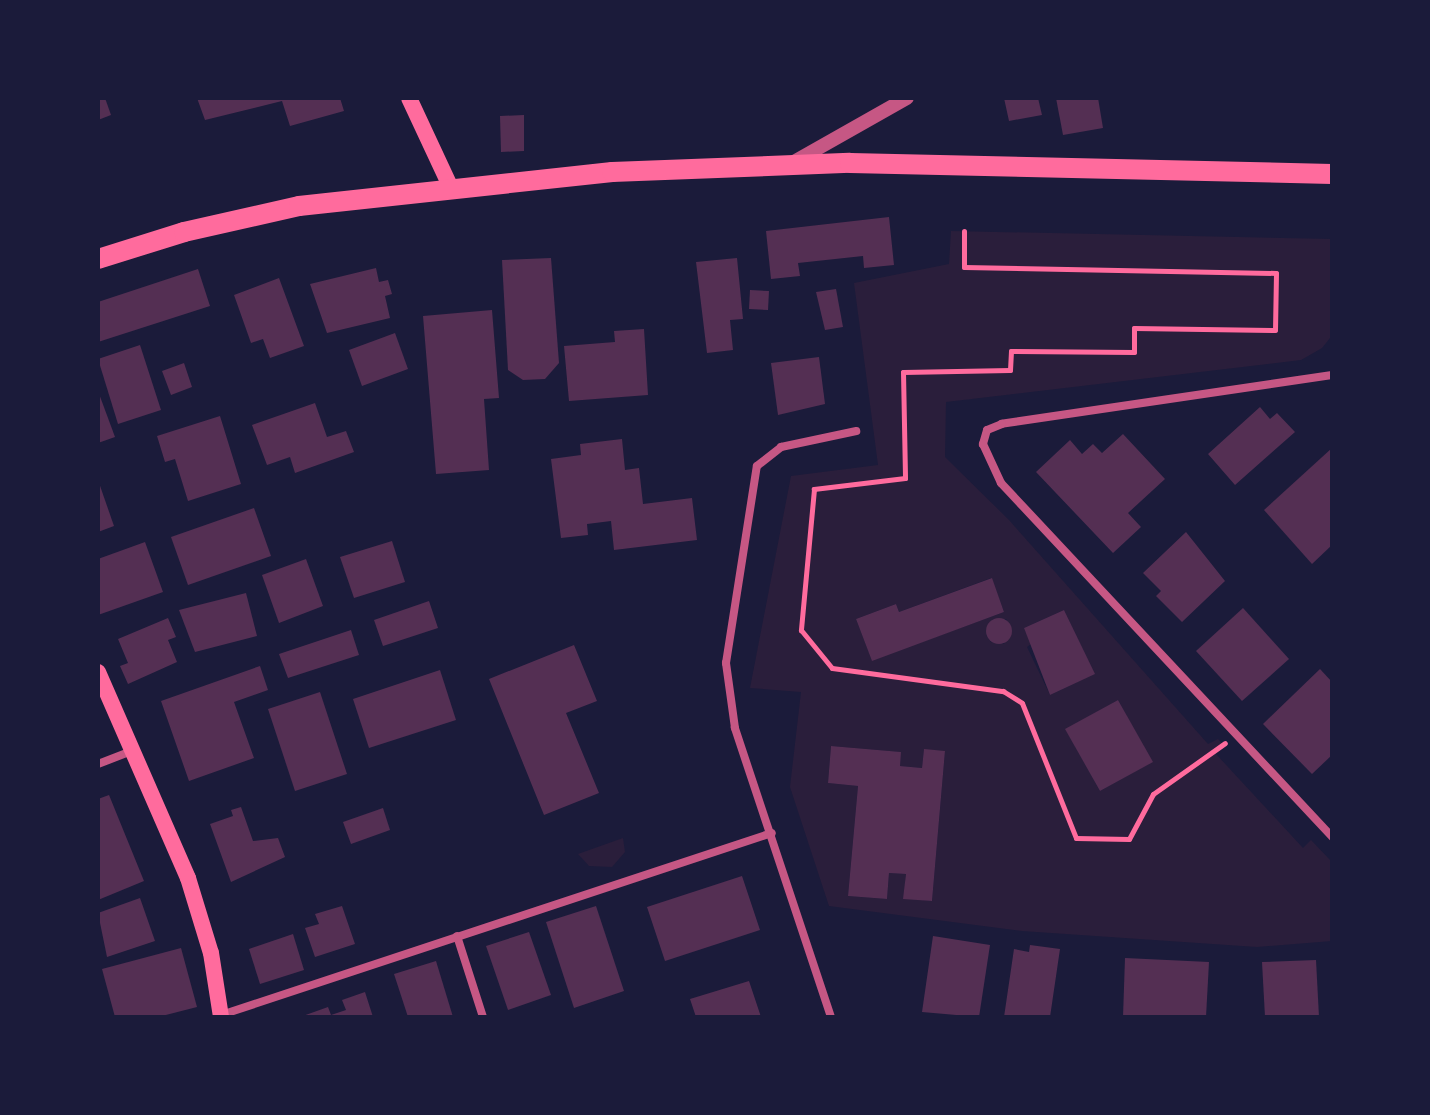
<!DOCTYPE html>
<style>
body{margin:0}
#map{position:relative;width:1430px;height:1115px;overflow:hidden;background:#1b1b3a;font-family:"Exo 2",sans-serif}
div>[style]{position:absolute}
.green>*{inset:0;background:#2a1e3b}
.building>*{inset:0;background:#542f53}
.round{border-radius:50%}
.path>*{height:5px;margin:-2.5px;padding:0 2.5px;transform-origin:2.5px;border-radius:2.5px;background:#ff6b9d}
.minor>*{height:8px;margin:-4px;padding:0 4px;transform-origin:4px;border-radius:4px;background:#c65784}
.tertiary>*{height:14px;margin:-7px;padding:0 7px;transform-origin:7px;border-radius:7px;background:#c65784}
.secondary>*{height:16px;margin:-8px;padding:0 8px;transform-origin:8px;border-radius:8px;background:#ff6b9d}
.primary>*{height:20px;margin:-10px;padding:0 10px;transform-origin:10px;border-radius:10px;background:#ff6b9d}
span{translate:-50% -50%;white-space:nowrap;text-align:center;line-height:1.15;-webkit-text-stroke:7px #1b1b3a;paint-order:stroke}
.frame{position:absolute;inset:0;border:100px solid #1b1b3a;pointer-events:none}
</style>
<div id="map">
<div class="green">
<div style="clip-path:polygon(evenodd,951px 231px,1332px 239px,1330px 338px,1322px 348px,1301px 360px,946px 402px,945px 457px,1009px 520px,1208px 744px,1218px 739px,1225px 746px,1216px 754px,1303px 848px,1311px 840px,1332px 862px,1332px 941px,1257px 947px,1022px 931px,829px 906px,790px 787px,801px 692px,750px 688px,791px 476px,878px 465px,854px 283px,949px 264px,951px 231px,991px 578px,1004px 612px,872px 660px,856px 619px,896px 604px,899px 612px,991px 578px,951px 231px,1064px 610px,1094px 674px,1050px 695px,1027px 647px,1031px 644px,1024px 628px,1064px 610px,951px 231px,993px 619px,1006px 619px,1011px 626px,1004px 644px,991px 642px,986px 635px,993px 619px,951px 231px,1118px 700px,1152px 762px,1100px 791px,1066px 730px,1118px 700px,951px 231px,831px 746px,900px 752px,900px 766px,922px 768px,924px 750px,945px 751px,932px 901px,904px 898px,906px 874px,889px 873px,887px 899px,848px 896px,858px 786px,828px 783px,831px 746px)"></div>
<div style="clip-path:polygon(623px 838px,625px 852px,612px 867px,589px 866px,578px 854px)"></div>
</div>
<div class="building">
<div style="clip-path:polygon(98px 98px,105px 98px,111px 115px,98px 120px)"></div>
<div style="clip-path:polygon(197px 98px,340px 98px,344px 111px,290px 126px,282px 101px,205px 120px)"></div>
<div style="clip-path:polygon(1004px 98px,1038px 98px,1042px 115px,1009px 121px)"></div>
<div style="clip-path:polygon(1056px 98px,1098px 98px,1103px 128px,1063px 135px)"></div>
<div style="clip-path:polygon(524px 115px,524px 151px,501px 152px,500px 116px)"></div>
<div style="clip-path:polygon(889px 217px,894px 265px,864px 268px,863px 256px,798px 263px,800px 276px,771px 279px,766px 231px)"></div>
<div style="clip-path:polygon(551px 258px,559px 363px,545px 379px,523px 380px,508px 370px,502px 260px)"></div>
<div style="clip-path:polygon(737px 258px,743px 319px,730px 320px,733px 350px,707px 353px,696px 262px)"></div>
<div style="clip-path:polygon(376px 268px,379px 282px,388px 280px,392px 294px,385px 296px,390px 318px,327px 333px,310px 284px)"></div>
<div style="clip-path:polygon(198px 269px,210px 306px,98px 342px,98px 302px)"></div>
<div style="clip-path:polygon(279px 278px,304px 346px,270px 358px,263px 339px,251px 343px,234px 295px)"></div>
<div style="clip-path:polygon(836px 289px,843px 327px,825px 330px,816px 292px)"></div>
<div style="clip-path:polygon(750px 290px,769px 291px,768px 310px,749px 309px)"></div>
<div style="clip-path:polygon(492px 310px,499px 398px,484px 399px,489px 470px,436px 474px,423px 316px)"></div>
<div style="clip-path:polygon(644px 329px,648px 395px,569px 401px,564px 346px,615px 342px,614px 331px)"></div>
<div style="clip-path:polygon(395px 333px,408px 369px,362px 386px,349px 350px)"></div>
<div style="clip-path:polygon(140px 345px,161px 410px,118px 424px,98px 359px)"></div>
<div style="clip-path:polygon(819px 357px,825px 404px,778px 415px,771px 363px)"></div>
<div style="clip-path:polygon(184px 363px,192px 387px,171px 395px,162px 371px)"></div>
<div style="clip-path:polygon(98px 391px,115px 437px,98px 443px)"></div>
<div style="clip-path:polygon(315px 403px,327px 437px,346px 431px,354px 452px,295px 473px,290px 457px,267px 465px,252px 425px)"></div>
<div style="clip-path:polygon(1260px 407px,1270px 419px,1277px 413px,1295px 432px,1235px 485px,1208px 454px)"></div>
<div style="clip-path:polygon(220px 416px,241px 484px,188px 501px,175px 459px,165px 462px,157px 436px)"></div>
<div style="clip-path:polygon(1123px 434px,1165px 479px,1128px 513px,1141px 527px,1113px 553px,1036px 472px,1070px 440px,1082px 454px,1093px 444px,1102px 453px)"></div>
<div style="clip-path:polygon(622px 439px,625px 470px,639px 468px,643px 504px,692px 498px,697px 540px,614px 550px,611px 521px,587px 524px,588px 535px,561px 538px,551px 459px,581px 455px,580px 444px)"></div>
<div style="clip-path:polygon(1332px 448px,1332px 545px,1312px 564px,1264px 510px)"></div>
<div style="clip-path:polygon(98px 480px,114px 526px,98px 532px)"></div>
<div style="clip-path:polygon(254px 508px,271px 556px,188px 585px,171px 537px)"></div>
<div style="clip-path:polygon(1186px 532px,1225px 581px,1182px 622px,1156px 596px,1161px 591px,1143px 573px)"></div>
<div style="clip-path:polygon(392px 541px,405px 582px,354px 598px,340px 557px)"></div>
<div style="clip-path:polygon(145px 542px,163px 592px,98px 615px,98px 559px)"></div>
<div style="clip-path:polygon(306px 559px,323px 606px,279px 623px,262px 575px)"></div>
<div style="clip-path:polygon(992px 578px,1004px 612px,872px 661px,856px 619px,896px 604px,899px 612px)"></div>
<div style="clip-path:polygon(246px 593px,257px 636px,195px 652px,179px 610px)"></div>
<div style="clip-path:polygon(429px 601px,438px 628px,383px 646px,374px 620px)"></div>
<div style="clip-path:polygon(1243px 608px,1289px 659px,1242px 701px,1196px 651px)"></div>
<div style="clip-path:polygon(1064px 610px,1095px 674px,1050px 695px,1024px 628px)"></div>
<div class="round" style="left:986px;top:618px;width:26px;height:26px"></div>
<div style="clip-path:polygon(168px 618px,176px 637px,168px 640px,177px 662px,128px 684px,120px 666px,128px 663px,118px 639px)"></div>
<div style="clip-path:polygon(351px 630px,359px 655px,288px 678px,279px 654px)"></div>
<div style="clip-path:polygon(574px 645px,597px 701px,566px 713px,599px 793px,544px 815px,489px 679px)"></div>
<div style="clip-path:polygon(260px 666px,268px 690px,234px 702px,254px 758px,189px 781px,161px 701px)"></div>
<div style="clip-path:polygon(1320px 669px,1332px 682px,1332px 755px,1312px 774px,1263px 724px)"></div>
<div style="clip-path:polygon(440px 670px,456px 720px,369px 748px,353px 699px)"></div>
<div style="clip-path:polygon(320px 692px,347px 774px,295px 791px,268px 709px)"></div>
<div style="clip-path:polygon(1118px 700px,1153px 762px,1100px 791px,1065px 729px)"></div>
<div style="clip-path:polygon(831px 746px,901px 752px,900px 766px,922px 768px,924px 749px,945px 751px,932px 901px,903px 899px,906px 874px,889px 873px,887px 899px,848px 896px,858px 786px,828px 783px)"></div>
<div style="clip-path:polygon(109px 795px,144px 881px,98px 900px,98px 799px)"></div>
<div style="clip-path:polygon(241px 807px,253px 841px,278px 838px,285px 857px,231px 882px,210px 824px,233px 816px,231px 810px)"></div>
<div style="clip-path:polygon(383px 808px,390px 830px,351px 844px,343px 822px)"></div>
<div style="clip-path:polygon(742px 876px,760px 930px,665px 961px,647px 907px)"></div>
<div style="clip-path:polygon(140px 898px,155px 941px,107px 957px,98px 913px)"></div>
<div style="clip-path:polygon(342px 906px,355px 944px,315px 957px,305px 928px,319px 924px,315px 914px)"></div>
<div style="clip-path:polygon(596px 906px,624px 991px,574px 1008px,546px 922px)"></div>
<div style="clip-path:polygon(529px 932px,551px 995px,508px 1010px,486px 946px)"></div>
<div style="clip-path:polygon(293px 934px,304px 970px,260px 984px,249px 949px)"></div>
<div style="clip-path:polygon(933px 936px,990px 945px,979px 1017px,922px 1012px)"></div>
<div style="clip-path:polygon(1030px 945px,1060px 949px,1050px 1017px,1004px 1017px,1014px 949px,1029px 952px)"></div>
<div style="clip-path:polygon(181px 948px,197px 1007px,158px 1017px,115px 1017px,102px 969px)"></div>
<div style="clip-path:polygon(1125px 958px,1209px 962px,1206px 1017px,1123px 1017px)"></div>
<div style="clip-path:polygon(1316px 960px,1319px 1017px,1265px 1017px,1262px 962px)"></div>
<div style="clip-path:polygon(436px 961px,453px 1017px,408px 1017px,394px 974px)"></div>
<div style="clip-path:polygon(749px 981px,761px 1017px,696px 1017px,690px 999px)"></div>
<div style="clip-path:polygon(365px 992px,373px 1017px,300px 1017px,328px 1007px,331px 1015px,346px 1010px,342px 1000px)"></div>
</div>
<div class="path">
<div style="left:964px;top:231px;width:36px;rotate:90deg"></div>
<div style="left:964px;top:267px;width:312px;rotate:1.1deg"></div>
<div style="left:1276px;top:273px;width:57px;rotate:91deg"></div>
<div style="left:1275px;top:330px;width:141px;rotate:-179.2deg"></div>
<div style="left:1134px;top:328px;width:24px;rotate:90deg"></div>
<div style="left:1134px;top:352px;width:123px;rotate:-179.5deg"></div>
<div style="left:1011px;top:351px;width:19px;rotate:93deg"></div>
<div style="left:1010px;top:370px;width:107px;rotate:178.9deg"></div>
<div style="left:903px;top:372px;width:106px;rotate:88.9deg"></div>
<div style="left:905px;top:478px;width:92px;rotate:173.1deg"></div>
<div style="left:814px;top:489px;width:142px;rotate:95.3deg"></div>
<div style="left:801px;top:630px;width:49px;rotate:50.8deg"></div>
<div style="left:832px;top:668px;width:173px;rotate:7.7deg"></div>
<div style="left:1003px;top:691px;width:22px;rotate:32deg"></div>
<div style="left:1022px;top:703px;width:145px;rotate:68.2deg"></div>
<div style="left:1076px;top:838px;width:53px;rotate:1.1deg"></div>
<div style="left:1129px;top:839px;width:51px;rotate:-61.9deg"></div>
<div style="left:1153px;top:794px;width:88px;rotate:-35.3deg"></div>
</div>
<div class="minor">
<div style="left:1332px;top:375px;width:334px;rotate:171.6deg"></div>
<div style="left:1002px;top:424px;width:16px;rotate:158deg"></div>
<div style="left:987px;top:430px;width:15px;rotate:106deg"></div>
<div style="left:983px;top:444px;width:43px;rotate:65.2deg"></div>
<div style="left:1001px;top:483px;width:485px;rotate:46.9deg"></div>
<div style="left:98px;top:764px;width:36px;rotate:-21deg"></div>
<div style="left:457px;top:936px;width:85px;rotate:72.2deg"></div>
<div style="left:221px;top:1015px;width:580px;rotate:-18.28deg"></div>
<div style="left:831px;top:1017px;width:305px;rotate:-108.4deg"></div>
<div style="left:735px;top:728px;width:66px;rotate:-97.9deg"></div>
<div style="left:726px;top:663px;width:199px;rotate:-81.1deg"></div>
<div style="left:757px;top:466px;width:31px;rotate:-38deg"></div>
<div style="left:781px;top:447px;width:77px;rotate:-12deg"></div>
</div>
<div class="tertiary">
<div style="left:792px;top:163px;width:132px;rotate:-29.5deg"></div>
</div>
<div class="secondary">
<div style="left:409px;top:98px;width:97px;rotate:65deg"></div>
<div style="left:98px;top:672px;width:225px;rotate:66.4deg"></div>
<div style="left:188px;top:878px;width:78px;rotate:73deg"></div>
<div style="left:211px;top:953px;width:65px;rotate:81.1deg"></div>
</div>
<div class="primary">
<div style="left:98px;top:259px;width:90px;rotate:-17.4deg"></div>
<div style="left:184px;top:232px;width:118px;rotate:-12.7deg"></div>
<div style="left:299px;top:206px;width:315px;rotate:-6.2deg"></div>
<div style="left:612px;top:172px;width:238px;rotate:-2.2deg"></div>
<div style="left:850px;top:163px;width:482px;rotate:1.3deg"></div>
</div>
<div class="frame"></div>
</div>
